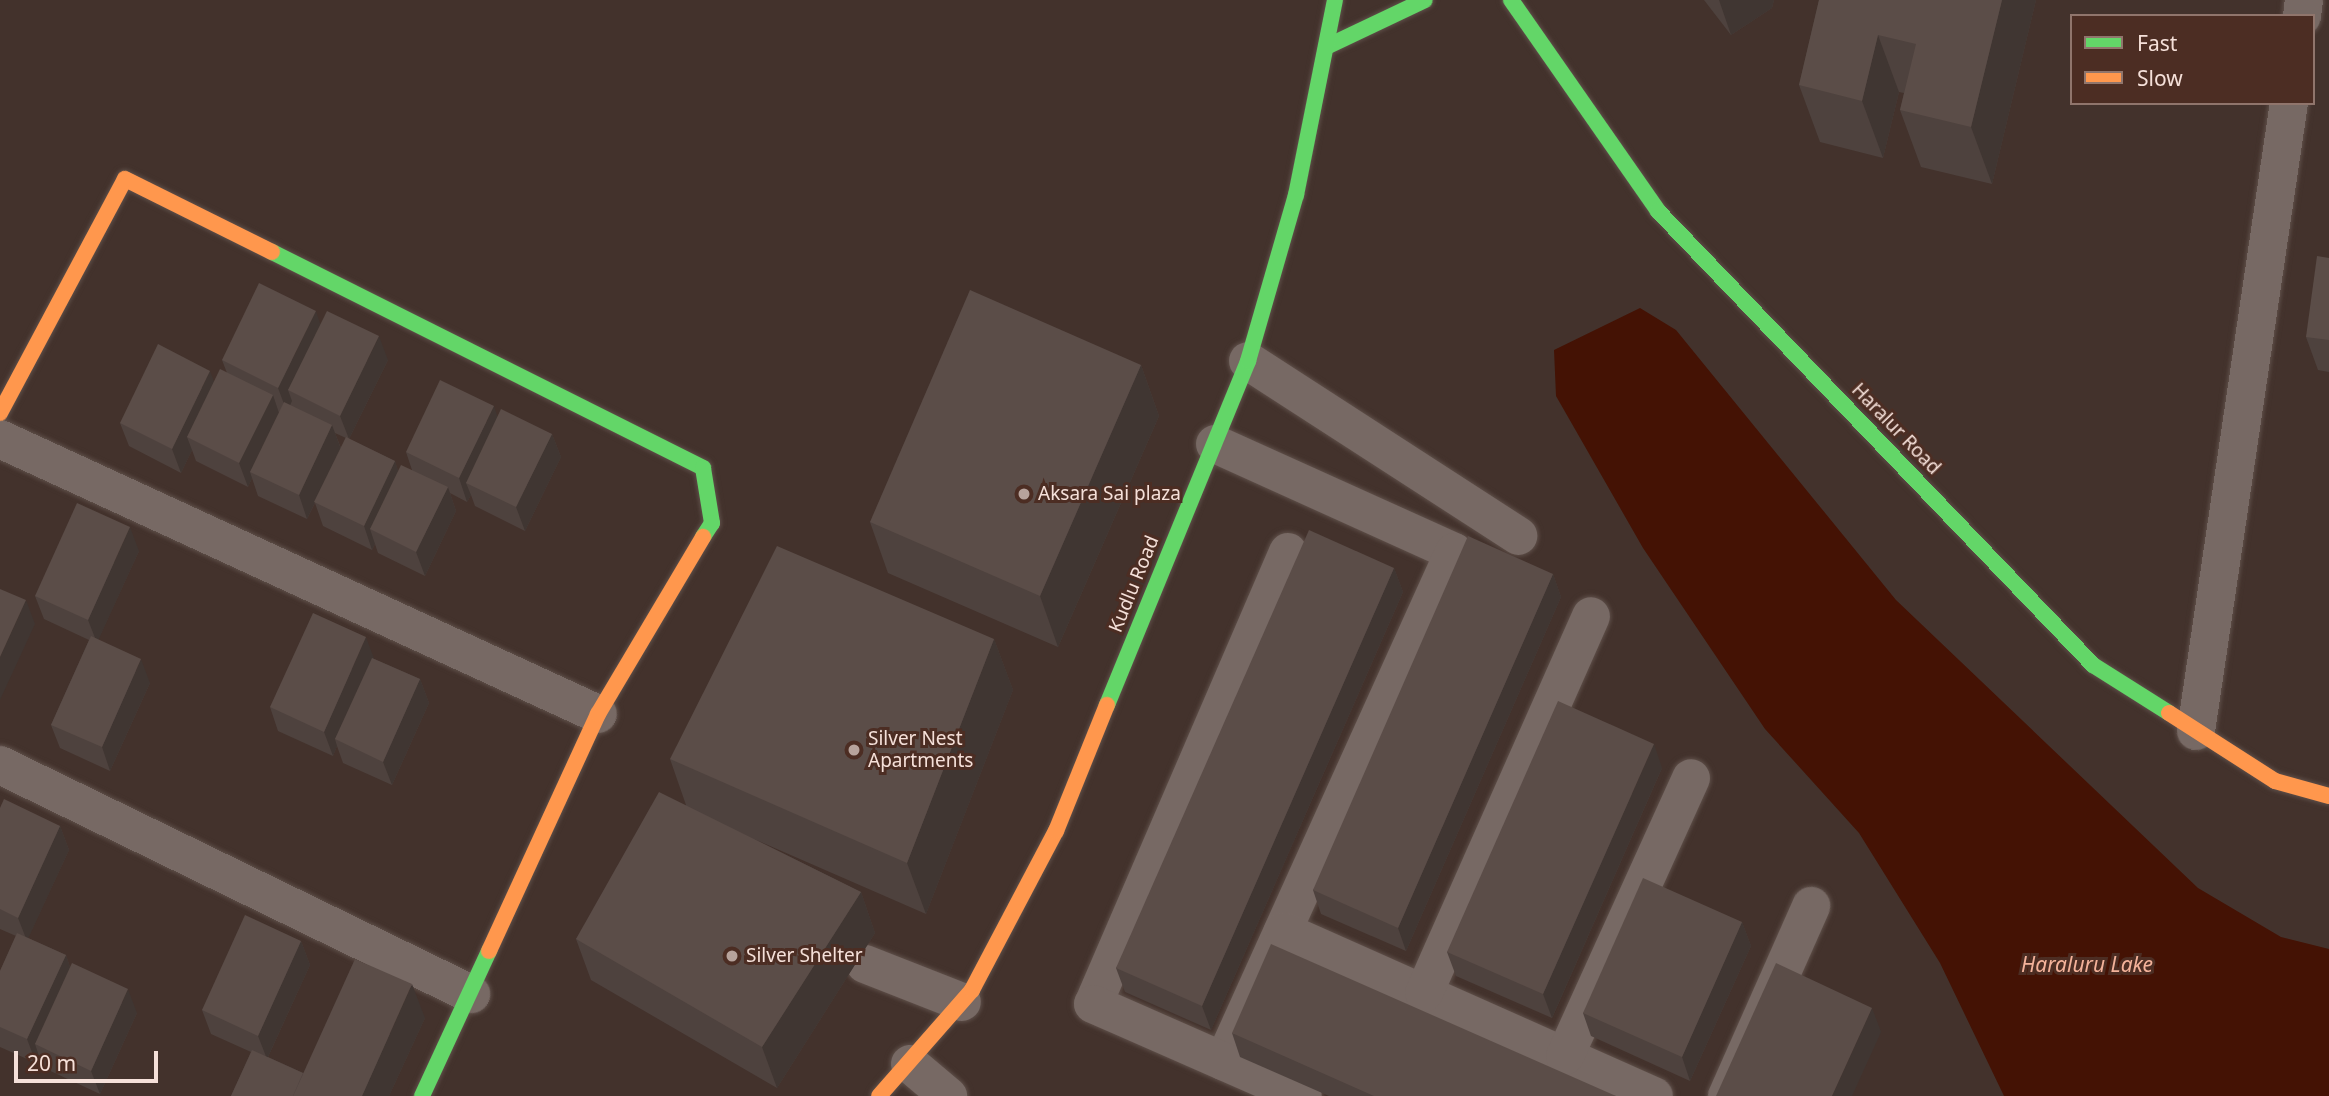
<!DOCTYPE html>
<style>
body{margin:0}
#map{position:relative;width:2329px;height:1096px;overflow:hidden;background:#43322c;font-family:"Noto Sans",sans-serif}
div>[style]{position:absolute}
.water>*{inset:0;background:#441204}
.roads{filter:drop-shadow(0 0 2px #5e4f49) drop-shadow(0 0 2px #5e4f49)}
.street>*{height:38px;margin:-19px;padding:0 19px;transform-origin:19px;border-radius:19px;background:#776964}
.fast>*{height:16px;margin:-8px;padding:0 8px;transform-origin:8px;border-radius:8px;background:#63d668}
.slow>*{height:16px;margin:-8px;padding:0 8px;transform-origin:8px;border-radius:8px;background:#ff974d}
.wall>*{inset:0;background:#4e423e}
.shaded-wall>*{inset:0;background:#403632}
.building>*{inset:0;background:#5b4d48}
.dots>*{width:19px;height:19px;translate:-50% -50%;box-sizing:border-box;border:4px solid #4c2d23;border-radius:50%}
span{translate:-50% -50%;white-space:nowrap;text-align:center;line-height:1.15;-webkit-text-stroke:6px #4c2d23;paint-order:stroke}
.street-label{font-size:19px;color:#f5e0d9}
.poi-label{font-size:19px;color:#f5e0d9}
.left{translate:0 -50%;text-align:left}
.water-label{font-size:21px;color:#f3b29a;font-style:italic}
.legend{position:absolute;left:2070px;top:14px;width:245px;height:91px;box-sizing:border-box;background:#4c2d23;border:2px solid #90756c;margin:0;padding:9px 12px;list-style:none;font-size:21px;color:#f5e0d9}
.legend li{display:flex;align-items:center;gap:14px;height:35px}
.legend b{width:35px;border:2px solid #90756c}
.scale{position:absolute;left:14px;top:1051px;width:144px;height:32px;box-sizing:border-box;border:4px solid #f5e0d9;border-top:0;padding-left:9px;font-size:21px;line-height:24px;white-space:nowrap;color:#f5e0d9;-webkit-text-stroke:5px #4c2d23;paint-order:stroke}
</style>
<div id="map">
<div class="water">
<div style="clip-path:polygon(1640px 308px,1676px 330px,1896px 600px,2198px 888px,2281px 937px,2329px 949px,2329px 1096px,2004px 1096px,1940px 963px,1859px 833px,1765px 729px,1643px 548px,1556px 396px,1554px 350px)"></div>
</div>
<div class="roads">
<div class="street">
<div style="left:2302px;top:16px;width:16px;rotate:-83deg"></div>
<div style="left:1248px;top:361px;width:322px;rotate:32.9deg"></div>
<div style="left:0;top:439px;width:658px;rotate:24.7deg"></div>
<div style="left:1215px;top:444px;width:262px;rotate:24.3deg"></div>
<div style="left:1454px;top:552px;width:559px;rotate:114.32deg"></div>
<div style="left:1288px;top:552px;width:492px;rotate:113.3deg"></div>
<div style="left:1093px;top:1004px;width:229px;rotate:23.7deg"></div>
<div style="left:2196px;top:731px;width:635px;rotate:-81.58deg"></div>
<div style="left:0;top:765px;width:524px;rotate:25.93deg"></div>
<div style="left:1283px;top:931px;width:406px;rotate:24deg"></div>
<div style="left:865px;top:964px;width:104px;rotate:21.4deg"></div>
<div style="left:1424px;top:993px;width:412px;rotate:-66.1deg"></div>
<div style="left:1565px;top:1056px;width:305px;rotate:-65.6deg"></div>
<div style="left:910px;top:1064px;width:50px;rotate:40.1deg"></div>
<div style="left:1727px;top:1096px;width:208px;rotate:-66.1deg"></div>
</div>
<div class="fast">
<div style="left:1511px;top:0;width:257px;rotate:55.1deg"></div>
<div style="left:1658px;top:211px;width:629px;rotate:46.22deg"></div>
<div style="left:2093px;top:665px;width:90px;rotate:32.3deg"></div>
<div style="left:1328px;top:46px;width:107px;rotate:-25.4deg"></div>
<div style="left:272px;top:252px;width:482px;rotate:26.6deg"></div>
<div style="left:703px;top:468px;width:56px;rotate:80.7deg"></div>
<div style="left:712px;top:523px;width:17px;rotate:123deg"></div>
<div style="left:1107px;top:705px;width:372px;rotate:-67.7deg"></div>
<div style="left:1248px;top:361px;width:173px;rotate:-73.9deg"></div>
<div style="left:1296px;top:195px;width:199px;rotate:-78.7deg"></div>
<div style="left:422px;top:1096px;width:160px;rotate:-65.2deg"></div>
</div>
<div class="slow">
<div style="left:0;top:413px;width:265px;rotate:-61.9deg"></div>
<div style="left:125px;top:179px;width:164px;rotate:26.4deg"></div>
<div style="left:2169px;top:713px;width:126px;rotate:32.7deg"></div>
<div style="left:2275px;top:781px;width:56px;rotate:15.5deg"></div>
<div style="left:489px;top:951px;width:261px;rotate:-65.3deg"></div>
<div style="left:598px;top:714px;width:206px;rotate:-59.3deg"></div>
<div style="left:879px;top:1096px;width:141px;rotate:-48.7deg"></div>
<div style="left:972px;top:990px;width:180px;rotate:-62.2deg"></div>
<div style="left:1056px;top:831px;width:136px;rotate:-68deg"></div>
</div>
</div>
<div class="wall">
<div style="clip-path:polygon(1704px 0,1774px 0,1772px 8px,1731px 35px)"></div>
<div style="clip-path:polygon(1819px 0,2036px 0,1992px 184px,1921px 167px,1900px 110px,1904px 93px,1899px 92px,1883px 158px,1820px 142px,1799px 85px)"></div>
<div style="clip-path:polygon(2329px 258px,2329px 372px,2318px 370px,2306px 337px)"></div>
<div style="clip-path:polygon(evenodd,222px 360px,388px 360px,349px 439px,395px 461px,398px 471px,412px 470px,406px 452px,498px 417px,552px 434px,561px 457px,525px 531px,475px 506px,471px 495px,467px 502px,450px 493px,456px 511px,425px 576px,378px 553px,375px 544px,372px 550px,323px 526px,315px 503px,307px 519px,258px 496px,252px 478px,248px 487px,196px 461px,192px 450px,181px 473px,129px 446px,120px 423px,214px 382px,227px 373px,222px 360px,335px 433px,346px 438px,341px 448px,335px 433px)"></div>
<div style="clip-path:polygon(1141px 365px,1159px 416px,1058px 647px,888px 573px,870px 522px)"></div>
<div style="clip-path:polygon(139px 551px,98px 640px,150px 683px,110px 771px,60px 748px,51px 725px,89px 640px,44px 619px,35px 596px)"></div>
<div style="clip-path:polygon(1394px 568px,1403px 592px,1211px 1030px,1125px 992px,1116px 968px)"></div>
<div style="clip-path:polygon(1553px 574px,1561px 597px,1406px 951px,1321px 914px,1313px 890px)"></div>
<div style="clip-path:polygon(994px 639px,1013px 690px,926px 914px,754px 839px,861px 892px,875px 933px,777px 1088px,591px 980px,576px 939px,686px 805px,670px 759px)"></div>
<div style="clip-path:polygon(374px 659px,420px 679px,429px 703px,392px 785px,343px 763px,337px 746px,333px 756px,278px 731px,270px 707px)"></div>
<div style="clip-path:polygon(1662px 768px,1552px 1018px,1456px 976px,1447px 952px)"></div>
<div style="clip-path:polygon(0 808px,60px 826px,69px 850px,28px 938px,66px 955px,70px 967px,137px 1013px,100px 1094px,44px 1068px,39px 1056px,36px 1063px,0 1047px,0 971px,16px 936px,0 929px)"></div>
<div style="clip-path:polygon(1742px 922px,1751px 946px,1690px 1081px,1591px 1036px,1583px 1013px)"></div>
<div style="clip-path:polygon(301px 941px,310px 965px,268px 1057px,303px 1073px,425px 1018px,389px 1096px,231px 1096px,251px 1052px,211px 1034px,202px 1010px)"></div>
<div style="clip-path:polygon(1232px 1033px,1616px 1096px,1329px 1096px,1240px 1057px)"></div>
</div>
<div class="shaded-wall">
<div style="clip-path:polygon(1719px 0,1774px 0,1772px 8px,1731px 35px)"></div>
<div style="clip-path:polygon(2002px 0,2036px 0,1992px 184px,1971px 127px)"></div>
<div style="clip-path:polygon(1878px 35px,1899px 92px,1883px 158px,1862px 101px)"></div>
<div style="clip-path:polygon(316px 311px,324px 335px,288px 390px,292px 401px,287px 412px,278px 388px)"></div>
<div style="clip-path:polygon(379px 336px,388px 360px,349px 439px,340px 416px)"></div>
<div style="clip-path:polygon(1141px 365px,1159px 416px,1058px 647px,1040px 596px)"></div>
<div style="clip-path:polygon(210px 371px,219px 394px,187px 437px,192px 450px,181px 473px,172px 449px)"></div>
<div style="clip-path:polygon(273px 395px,281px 419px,250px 472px,252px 478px,248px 487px,239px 463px)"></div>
<div style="clip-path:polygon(494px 406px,502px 430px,466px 483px,471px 495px,467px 502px,459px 478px)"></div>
<div style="clip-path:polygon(332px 425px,341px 449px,307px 519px,299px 495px)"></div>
<div style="clip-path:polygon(552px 434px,561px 457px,525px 531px,516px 507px)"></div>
<div style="clip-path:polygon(395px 461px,403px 485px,370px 529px,375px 544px,372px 550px,364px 526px)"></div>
<div style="clip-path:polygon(448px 487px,456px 511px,425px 576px,416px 552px)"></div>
<div style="clip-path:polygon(130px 527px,139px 551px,97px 643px,88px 620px)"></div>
<div style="clip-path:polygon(1394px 568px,1403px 592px,1211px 1030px,1202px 1006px)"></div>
<div style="clip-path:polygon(1553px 574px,1561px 597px,1406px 951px,1398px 928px)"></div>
<div style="clip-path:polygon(26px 600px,35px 624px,0 700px,0 657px)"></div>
<div style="clip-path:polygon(366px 637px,375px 661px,335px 739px,337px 746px,333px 756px,324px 732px)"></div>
<div style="clip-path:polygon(994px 639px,1013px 690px,926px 914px,907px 863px)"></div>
<div style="clip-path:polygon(141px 659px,150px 683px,110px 771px,102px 747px)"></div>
<div style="clip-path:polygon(420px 679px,429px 703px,392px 785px,383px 762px)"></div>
<div style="clip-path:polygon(1654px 744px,1662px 768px,1552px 1018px,1543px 994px)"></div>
<div style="clip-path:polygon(60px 826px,69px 850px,27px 941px,18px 918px)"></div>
<div style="clip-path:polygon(861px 892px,875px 933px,777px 1088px,762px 1047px)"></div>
<div style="clip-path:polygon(1742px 922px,1751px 946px,1690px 1081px,1682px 1057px)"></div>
<div style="clip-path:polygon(301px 941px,310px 965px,267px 1059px,258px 1036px)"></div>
<div style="clip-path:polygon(66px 955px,74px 979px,35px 1044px,39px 1056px,36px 1063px,27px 1039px)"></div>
<div style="clip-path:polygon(412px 984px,425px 1018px,389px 1096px,362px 1096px)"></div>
<div style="clip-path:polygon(128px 989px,137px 1013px,100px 1094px,91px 1071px)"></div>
<div style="clip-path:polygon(1872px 1008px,1881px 1032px,1852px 1096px,1832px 1096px)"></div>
</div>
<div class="building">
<div style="clip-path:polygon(1819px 0,2002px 0,1971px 127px,1900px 110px,1916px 44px,1878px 35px,1862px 101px,1799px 85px)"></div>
<div style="clip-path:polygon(2317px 256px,2329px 258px,2329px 340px,2306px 337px)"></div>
<div style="clip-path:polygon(259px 283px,316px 311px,278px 388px,222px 360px)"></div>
<div style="clip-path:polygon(970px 290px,1141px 365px,1040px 596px,870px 522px)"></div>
<div style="clip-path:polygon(327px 311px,379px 336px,340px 416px,288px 390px)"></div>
<div style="clip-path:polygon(158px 344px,210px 371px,172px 449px,120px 423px)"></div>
<div style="clip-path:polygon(220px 369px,273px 395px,239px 463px,187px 437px)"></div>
<div style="clip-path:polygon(440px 380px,494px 406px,459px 478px,406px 452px)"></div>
<div style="clip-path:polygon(284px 402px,332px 425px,299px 495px,250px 472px)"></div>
<div style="clip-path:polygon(501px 409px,552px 434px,516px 507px,466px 483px)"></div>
<div style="clip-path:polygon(346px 437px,395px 461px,364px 526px,314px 502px)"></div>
<div style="clip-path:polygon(401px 465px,448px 487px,416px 552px,370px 529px)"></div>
<div style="clip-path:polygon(77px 503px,130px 527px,88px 620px,35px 596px)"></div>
<div style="clip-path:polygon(1309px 530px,1394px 568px,1202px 1006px,1116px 968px)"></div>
<div style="clip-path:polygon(1468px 536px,1553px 574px,1398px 928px,1313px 890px)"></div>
<div style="clip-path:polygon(777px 546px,994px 639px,907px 863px,670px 759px)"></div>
<div style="clip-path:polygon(0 589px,26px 600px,0 657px)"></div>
<div style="clip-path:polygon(313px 613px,366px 637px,324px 732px,270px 707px)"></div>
<div style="clip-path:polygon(91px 636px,141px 659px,102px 747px,51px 725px)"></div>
<div style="clip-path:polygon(372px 658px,420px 679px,383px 762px,335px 739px)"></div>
<div style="clip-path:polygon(1558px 701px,1654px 744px,1543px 994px,1447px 952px)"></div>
<div style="clip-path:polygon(659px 792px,861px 892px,762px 1047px,576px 939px)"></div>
<div style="clip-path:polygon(4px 799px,60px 826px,18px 918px,0 909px,0 808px)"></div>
<div style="clip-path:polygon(1643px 878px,1742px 922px,1682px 1057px,1583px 1013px)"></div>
<div style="clip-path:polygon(245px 915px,301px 941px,258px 1036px,202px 1010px)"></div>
<div style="clip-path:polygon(17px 933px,66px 955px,27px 1039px,0 1027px,0 971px)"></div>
<div style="clip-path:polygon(1271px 944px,1616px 1096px,1374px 1096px,1232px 1033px)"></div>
<div style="clip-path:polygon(355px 959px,412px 984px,362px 1096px,293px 1096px)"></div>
<div style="clip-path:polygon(72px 963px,128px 989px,91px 1071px,35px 1044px)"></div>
<div style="clip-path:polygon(1776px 963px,1872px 1008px,1832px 1096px,1716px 1096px)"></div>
<div style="clip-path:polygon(252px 1050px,303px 1073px,293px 1096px,231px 1096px)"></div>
</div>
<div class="dots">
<div style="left:1024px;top:494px;background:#b7a39c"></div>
<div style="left:854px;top:750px;background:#b7a39c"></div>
<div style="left:732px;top:956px;background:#b7a39c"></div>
</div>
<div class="street-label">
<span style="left:1896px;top:429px;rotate:46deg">Haralur Road</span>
<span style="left:1134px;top:584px;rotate:-68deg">Kudlu Road</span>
</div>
<div class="poi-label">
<span class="left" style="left:1038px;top:494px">Aksara Sai plaza</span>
<span class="left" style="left:868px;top:750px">Silver Nest<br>Apartments</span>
<span class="left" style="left:746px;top:956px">Silver Shelter</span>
</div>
<div class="water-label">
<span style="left:2087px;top:964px">Haraluru Lake</span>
</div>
<ul class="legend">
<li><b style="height:9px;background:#63d668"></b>Fast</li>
<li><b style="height:9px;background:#ff974d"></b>Slow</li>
</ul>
<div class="scale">20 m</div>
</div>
